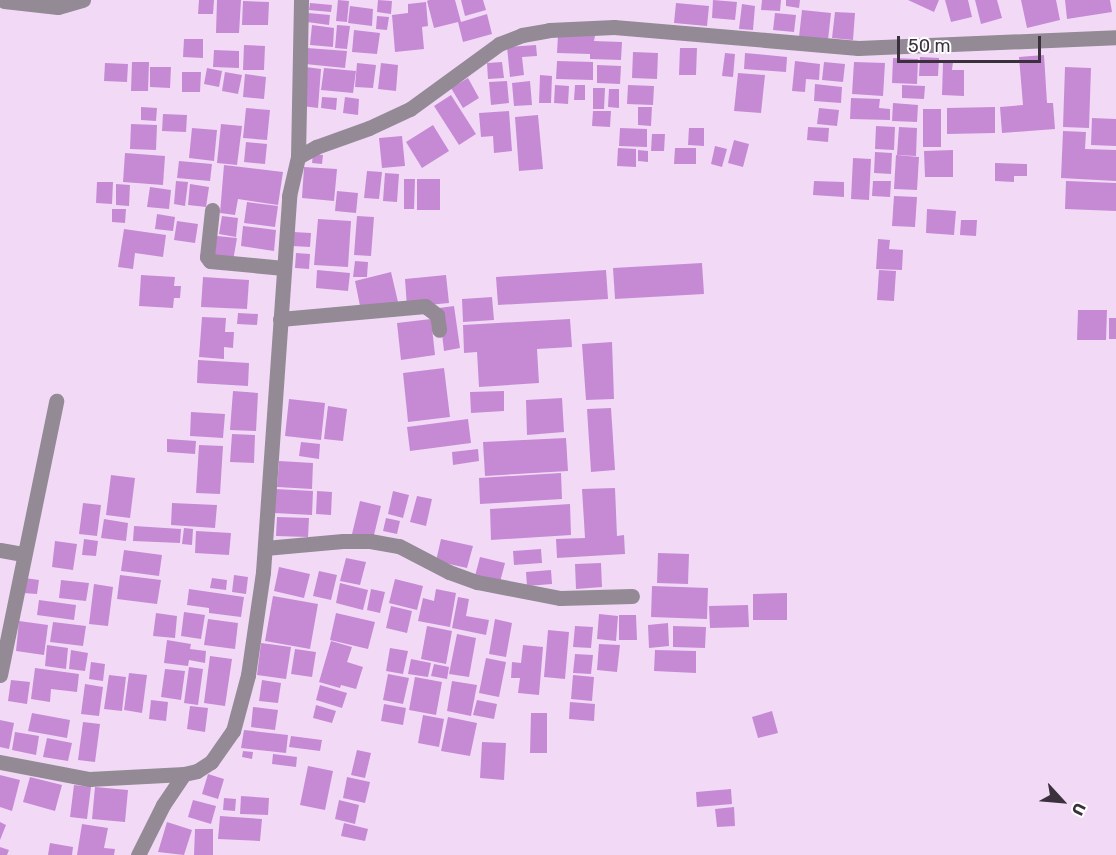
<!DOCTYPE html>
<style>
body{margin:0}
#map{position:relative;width:1116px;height:855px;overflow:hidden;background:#f2daf7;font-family:Rubik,sans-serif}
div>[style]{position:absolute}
.building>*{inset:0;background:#c68ad4}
.minor>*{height:15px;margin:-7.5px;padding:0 7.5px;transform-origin:7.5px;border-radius:7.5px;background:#938a96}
span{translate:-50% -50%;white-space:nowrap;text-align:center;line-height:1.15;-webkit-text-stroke:4.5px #fff;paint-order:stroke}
.north{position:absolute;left:1032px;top:771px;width:60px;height:60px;-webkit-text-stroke:4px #fff;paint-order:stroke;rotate:116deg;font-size:16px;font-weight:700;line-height:24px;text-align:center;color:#3a313c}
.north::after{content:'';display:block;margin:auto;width:21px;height:27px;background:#3a313c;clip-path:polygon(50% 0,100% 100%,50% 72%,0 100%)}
.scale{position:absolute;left:897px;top:36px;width:144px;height:27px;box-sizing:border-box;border:3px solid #3a313c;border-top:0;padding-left:8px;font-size:18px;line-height:21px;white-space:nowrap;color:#3a313c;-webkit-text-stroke:4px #fff;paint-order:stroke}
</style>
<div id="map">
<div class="building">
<div style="clip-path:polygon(199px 0,214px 0,213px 14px,198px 14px)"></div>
<div style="clip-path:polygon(217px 0,241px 0,239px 33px,216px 33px)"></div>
<div style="clip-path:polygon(338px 0,349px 1px,347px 22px,336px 21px)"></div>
<div style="clip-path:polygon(378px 0,392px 1px,391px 14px,377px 12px)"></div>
<div style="clip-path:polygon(429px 0,455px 0,461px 22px,487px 14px,492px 34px,463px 42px,458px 22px,434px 28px,427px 1px)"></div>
<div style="clip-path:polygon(461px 0,483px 0,486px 10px,465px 16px)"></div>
<div style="clip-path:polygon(713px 0,737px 2px,735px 20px,712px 18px)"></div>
<div style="clip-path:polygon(762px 0,781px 0,780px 11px,761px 10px)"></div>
<div style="clip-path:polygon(786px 0,800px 0,799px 8px,786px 6px)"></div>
<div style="clip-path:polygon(908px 0,939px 0,934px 12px)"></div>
<div style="clip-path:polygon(945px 0,968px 0,972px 17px,951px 22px)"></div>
<div style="clip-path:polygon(975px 0,997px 0,1002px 18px,981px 24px)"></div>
<div style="clip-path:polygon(1021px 0,1056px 0,1060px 20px,1027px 28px)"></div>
<div style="clip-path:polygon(1065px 0,1110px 0,1112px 12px,1067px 19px)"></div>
<div style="clip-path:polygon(243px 1px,269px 2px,268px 25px,242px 25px)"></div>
<div style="clip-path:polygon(426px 2px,428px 26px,422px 27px,424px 49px,395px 52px,392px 15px,408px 13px,408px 4px)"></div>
<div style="clip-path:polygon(310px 3px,332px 5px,331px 12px,309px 10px)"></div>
<div style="clip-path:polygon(676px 3px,709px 6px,707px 26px,674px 23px)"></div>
<div style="clip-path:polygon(742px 4px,755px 6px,753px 30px,739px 29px)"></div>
<div style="clip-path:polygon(350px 6px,373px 9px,372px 26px,348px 23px)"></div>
<div style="clip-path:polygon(802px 10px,831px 13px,828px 40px,799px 37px)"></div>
<div style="clip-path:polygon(835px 12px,855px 13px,853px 40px,832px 38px)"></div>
<div style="clip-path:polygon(308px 13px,330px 15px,329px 25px,307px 22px)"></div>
<div style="clip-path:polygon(775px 13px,796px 15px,794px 32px,773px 30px)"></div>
<div style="clip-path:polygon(377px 16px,389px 17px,387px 30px,376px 29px)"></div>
<div style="clip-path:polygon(312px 25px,334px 28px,333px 47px,310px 45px)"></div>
<div style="clip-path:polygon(337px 25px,350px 26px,347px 49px,335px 48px)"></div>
<div style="clip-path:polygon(354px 30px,380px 33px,377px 54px,352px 52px)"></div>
<div style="clip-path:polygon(558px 35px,595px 36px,594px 41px,622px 42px,621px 60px,590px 59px,590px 54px,557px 53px)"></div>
<div style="clip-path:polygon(184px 39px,203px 39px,203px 58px,183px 57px)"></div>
<div style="clip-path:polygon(244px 45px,265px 46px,264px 70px,243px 70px)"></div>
<div style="clip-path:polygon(536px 45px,537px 56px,522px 57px,524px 75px,510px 77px,507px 47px)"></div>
<div style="clip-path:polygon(307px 48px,347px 51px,345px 68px,305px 64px)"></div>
<div style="clip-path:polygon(680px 48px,697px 48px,696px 75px,679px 75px)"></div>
<div style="clip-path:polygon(214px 50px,239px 51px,239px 68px,213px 67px)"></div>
<div style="clip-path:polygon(633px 52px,658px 53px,657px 79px,632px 78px)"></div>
<div style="clip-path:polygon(725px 53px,735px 54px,733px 77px,722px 76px)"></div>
<div style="clip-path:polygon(745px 53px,787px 57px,786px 72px,744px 69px)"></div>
<div style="clip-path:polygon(1044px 55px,1047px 103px,1053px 103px,1055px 129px,1002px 133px,1000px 107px,1023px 105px,1019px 57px)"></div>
<div style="clip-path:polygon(920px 57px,939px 58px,938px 76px,919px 76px)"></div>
<div style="clip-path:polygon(893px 58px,918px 59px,917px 84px,892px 83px)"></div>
<div style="clip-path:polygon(557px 61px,593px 62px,593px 80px,556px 79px)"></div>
<div style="clip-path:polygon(795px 61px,820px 64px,819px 80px,806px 79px,805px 92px,792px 91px)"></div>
<div style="clip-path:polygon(132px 62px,149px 62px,148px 91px,131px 91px)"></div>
<div style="clip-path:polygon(502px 62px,504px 78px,488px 79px,487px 63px)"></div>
<div style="clip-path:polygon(824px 62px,845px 64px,843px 82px,822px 80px)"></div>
<div style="clip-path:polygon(854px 62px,885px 63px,883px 96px,852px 94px)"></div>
<div style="clip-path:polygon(943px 62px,953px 62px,952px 70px,964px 70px,964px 96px,942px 95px)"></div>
<div style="clip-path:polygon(105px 63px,128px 64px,127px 82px,104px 81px)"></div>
<div style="clip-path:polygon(357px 63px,376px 65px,373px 88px,355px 87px)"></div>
<div style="clip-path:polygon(381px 63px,398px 65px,396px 91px,378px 89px)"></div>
<div style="clip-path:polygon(597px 65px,621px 66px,620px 84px,597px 83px)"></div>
<div style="clip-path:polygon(150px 67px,171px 67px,170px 88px,150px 87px)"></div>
<div style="clip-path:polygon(306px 67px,321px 69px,318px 108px,302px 106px)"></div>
<div style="clip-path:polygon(1065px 67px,1091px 68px,1089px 128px,1063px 127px)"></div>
<div style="clip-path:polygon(207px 68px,222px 71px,219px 87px,204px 84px)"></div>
<div style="clip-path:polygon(324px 68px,356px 71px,353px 93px,321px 90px)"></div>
<div style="clip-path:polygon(182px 72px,201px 72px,200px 92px,182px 92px)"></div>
<div style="clip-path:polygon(225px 72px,242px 75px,238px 94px,222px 91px)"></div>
<div style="clip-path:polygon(738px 73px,765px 75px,761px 113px,734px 111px)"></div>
<div style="clip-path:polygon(245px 74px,266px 77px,264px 99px,243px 97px)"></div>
<div style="clip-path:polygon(540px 75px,552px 76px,551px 103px,539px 103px)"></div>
<div style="clip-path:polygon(468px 78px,479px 98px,463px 108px,451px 88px)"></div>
<div style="clip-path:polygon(507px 81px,509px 103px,491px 105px,489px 82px)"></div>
<div style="clip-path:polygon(530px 81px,532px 105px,514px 106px,512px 83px)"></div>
<div style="clip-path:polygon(815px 84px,842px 87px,841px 103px,814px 101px)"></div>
<div style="clip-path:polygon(555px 85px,569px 86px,568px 104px,554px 103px)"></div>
<div style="clip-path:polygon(575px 85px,585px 85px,585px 100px,574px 100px)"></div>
<div style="clip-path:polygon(628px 85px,654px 86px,653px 105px,627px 104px)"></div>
<div style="clip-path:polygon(902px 85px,925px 86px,924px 99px,902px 98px)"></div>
<div style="clip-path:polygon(593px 88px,605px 88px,604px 109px,593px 109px)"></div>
<div style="clip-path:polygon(609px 89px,619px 89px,619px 108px,608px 107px)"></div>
<div style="clip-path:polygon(451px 95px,476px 134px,459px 145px,434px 106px)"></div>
<div style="clip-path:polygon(322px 97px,337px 98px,336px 110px,321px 108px)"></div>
<div style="clip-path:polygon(345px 97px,359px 99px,358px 115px,343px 113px)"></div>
<div style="clip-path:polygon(851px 98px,880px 99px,879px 108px,890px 109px,890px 120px,850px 119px)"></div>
<div style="clip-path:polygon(893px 103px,918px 105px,917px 122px,892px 121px)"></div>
<div style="clip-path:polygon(141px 107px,157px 108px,156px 121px,141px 120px)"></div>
<div style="clip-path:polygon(638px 107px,652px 107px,651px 126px,638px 125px)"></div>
<div style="clip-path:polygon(995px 107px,995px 133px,947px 134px,947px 108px)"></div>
<div style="clip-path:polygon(246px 108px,270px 110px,267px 140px,243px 138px)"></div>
<div style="clip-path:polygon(819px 108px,839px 110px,837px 126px,817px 124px)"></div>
<div style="clip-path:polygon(923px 109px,941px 109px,941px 147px,923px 147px)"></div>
<div style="clip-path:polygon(509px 111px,512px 151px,494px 153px,493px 136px,481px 137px,479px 113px)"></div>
<div style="clip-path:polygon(593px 111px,611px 111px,610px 127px,592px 126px)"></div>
<div style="clip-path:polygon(163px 114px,187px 115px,186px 132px,162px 131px)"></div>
<div style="clip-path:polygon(538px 115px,543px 169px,519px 171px,515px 117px)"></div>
<div style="clip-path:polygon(1092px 118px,1116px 119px,1116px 146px,1091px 145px)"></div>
<div style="clip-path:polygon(131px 124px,157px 125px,156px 150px,130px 149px)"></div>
<div style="clip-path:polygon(221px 124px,242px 126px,237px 165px,217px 163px)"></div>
<div style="clip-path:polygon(433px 125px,449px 151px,422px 168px,406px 142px)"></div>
<div style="clip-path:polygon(876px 126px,895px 127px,894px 150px,875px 149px)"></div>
<div style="clip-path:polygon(808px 127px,829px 128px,828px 142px,807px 140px)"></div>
<div style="clip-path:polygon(899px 127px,917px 128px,916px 156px,897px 155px)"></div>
<div style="clip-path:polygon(192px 128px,217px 130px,214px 161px,189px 158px)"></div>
<div style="clip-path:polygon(620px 128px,647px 129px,647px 147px,619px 146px)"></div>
<div style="clip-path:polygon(689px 128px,704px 128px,704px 146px,688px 145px)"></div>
<div style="clip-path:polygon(1063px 131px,1086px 132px,1085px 149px,1116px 150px,1116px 181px,1061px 178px)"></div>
<div style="clip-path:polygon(652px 134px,665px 134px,664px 151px,651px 151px)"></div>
<div style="clip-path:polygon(402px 136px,405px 166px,382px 168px,379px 138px)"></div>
<div style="clip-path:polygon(734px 140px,749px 144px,743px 167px,728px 163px)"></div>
<div style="clip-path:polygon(246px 142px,267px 144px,265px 164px,244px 162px)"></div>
<div style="clip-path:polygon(715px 146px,727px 149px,722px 167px,711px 164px)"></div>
<div style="clip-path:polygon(618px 148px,636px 149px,636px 167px,617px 166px)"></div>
<div style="clip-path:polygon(675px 148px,696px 148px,696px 164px,674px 164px)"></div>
<div style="clip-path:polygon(638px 150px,648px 151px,648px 162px,638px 161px)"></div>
<div style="clip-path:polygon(953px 150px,953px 177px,925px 177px,924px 151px)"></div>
<div style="clip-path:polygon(875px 152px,892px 153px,891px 174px,874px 173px)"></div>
<div style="clip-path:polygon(125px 153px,165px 156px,163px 185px,123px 182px)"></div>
<div style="clip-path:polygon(313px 154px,323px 155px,322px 164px,312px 163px)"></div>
<div style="clip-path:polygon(896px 155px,919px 157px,917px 190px,894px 189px)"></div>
<div style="clip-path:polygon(853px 158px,871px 159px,869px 200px,851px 199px)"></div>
<div style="clip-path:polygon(179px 161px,212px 164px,210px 181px,177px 178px)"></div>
<div style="clip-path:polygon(995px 163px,1027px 164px,1027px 176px,1014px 176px,1014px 182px,995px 181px)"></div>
<div style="clip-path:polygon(224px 165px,283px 172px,278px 205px,238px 199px,235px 215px,220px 213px)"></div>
<div style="clip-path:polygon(304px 167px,337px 169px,334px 201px,302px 198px)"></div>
<div style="clip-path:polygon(367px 171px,382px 172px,379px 199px,364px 198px)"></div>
<div style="clip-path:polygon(385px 173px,399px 174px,397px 202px,383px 201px)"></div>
<div style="clip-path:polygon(404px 179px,415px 179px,414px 209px,404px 209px)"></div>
<div style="clip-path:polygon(417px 179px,440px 179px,440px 210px,417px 210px)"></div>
<div style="clip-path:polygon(176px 181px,188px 182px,185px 206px,174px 204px)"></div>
<div style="clip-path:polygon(814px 181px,844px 182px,844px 197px,813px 195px)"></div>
<div style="clip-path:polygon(873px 181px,891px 181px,890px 197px,872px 196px)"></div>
<div style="clip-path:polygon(1066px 181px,1116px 183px,1116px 211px,1065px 209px)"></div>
<div style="clip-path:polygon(97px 182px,113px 182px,112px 204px,96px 203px)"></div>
<div style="clip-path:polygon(116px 184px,130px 185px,129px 206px,116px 205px)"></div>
<div style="clip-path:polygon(190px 184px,209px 187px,206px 207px,188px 205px)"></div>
<div style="clip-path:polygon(150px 187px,171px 190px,169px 209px,147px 207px)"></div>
<div style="clip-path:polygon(337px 191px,358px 193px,356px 213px,335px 211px)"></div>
<div style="clip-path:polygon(894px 196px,917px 197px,915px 227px,892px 226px)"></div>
<div style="clip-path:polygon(247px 202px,278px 206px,275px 227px,244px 223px)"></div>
<div style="clip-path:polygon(112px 209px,126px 209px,125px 223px,112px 222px)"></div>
<div style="clip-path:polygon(927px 209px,956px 211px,954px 235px,926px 233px)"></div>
<div style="clip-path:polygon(157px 214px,175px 217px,173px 231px,155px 229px)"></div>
<div style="clip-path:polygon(222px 216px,238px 218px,236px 237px,219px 234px)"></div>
<div style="clip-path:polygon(357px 216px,374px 217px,371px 256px,354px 255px)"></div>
<div style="clip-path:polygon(318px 219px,351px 221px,348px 267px,314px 265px)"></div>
<div style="clip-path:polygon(961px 220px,977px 220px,976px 236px,960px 235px)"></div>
<div style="clip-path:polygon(177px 221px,198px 224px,195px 243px,174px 240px)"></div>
<div style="clip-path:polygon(243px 226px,276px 230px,274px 251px,241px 246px)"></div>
<div style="clip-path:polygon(124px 229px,166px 235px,163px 257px,135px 253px,133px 269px,118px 267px)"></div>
<div style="clip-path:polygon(293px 232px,311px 233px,310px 247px,292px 246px)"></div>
<div style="clip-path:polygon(217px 236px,237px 238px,233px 261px,213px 258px)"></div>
<div style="clip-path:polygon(878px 239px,890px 240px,889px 249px,903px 250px,902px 270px,876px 269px)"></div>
<div style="clip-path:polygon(296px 253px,310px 254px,309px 269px,295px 268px)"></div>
<div style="clip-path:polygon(355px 261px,368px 262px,367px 277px,353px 277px)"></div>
<div style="clip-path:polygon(702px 263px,704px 294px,615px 299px,613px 268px)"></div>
<div style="clip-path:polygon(317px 270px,350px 273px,348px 291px,316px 288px)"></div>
<div style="clip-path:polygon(606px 270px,608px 299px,498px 305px,496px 277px)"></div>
<div style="clip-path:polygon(879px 270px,896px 271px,894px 301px,877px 300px)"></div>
<div style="clip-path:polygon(391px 272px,398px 302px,361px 311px,355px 281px)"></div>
<div style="clip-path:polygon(141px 275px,175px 277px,174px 286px,181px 286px,180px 298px,174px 298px,173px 308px,139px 306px)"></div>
<div style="clip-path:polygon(446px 275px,449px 303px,407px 307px,405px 279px)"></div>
<div style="clip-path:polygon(203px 277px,249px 280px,247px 309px,201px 307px)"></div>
<div style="clip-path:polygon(492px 297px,494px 320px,463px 322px,462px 299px)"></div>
<div style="clip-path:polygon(454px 306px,460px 348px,444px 351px,439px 308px)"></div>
<div style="clip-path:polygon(1078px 310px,1107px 310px,1106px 340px,1077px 340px)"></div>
<div style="clip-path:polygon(238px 313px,258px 314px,257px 325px,237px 324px)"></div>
<div style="clip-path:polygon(202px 317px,226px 318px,225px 332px,234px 332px,233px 348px,224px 347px,224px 359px,199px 357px)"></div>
<div style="clip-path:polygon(1109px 318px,1116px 318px,1116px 339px,1109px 339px)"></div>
<div style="clip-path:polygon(431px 319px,435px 355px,401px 360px,397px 323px)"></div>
<div style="clip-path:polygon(570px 319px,572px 347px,537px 349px,539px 383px,479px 387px,477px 352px,464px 353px,463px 325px)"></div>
<div style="clip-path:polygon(612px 342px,614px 399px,586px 400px,582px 344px)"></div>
<div style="clip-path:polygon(198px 360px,249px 363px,248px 386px,197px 383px)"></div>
<div style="clip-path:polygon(444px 368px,450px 417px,408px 422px,403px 373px)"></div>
<div style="clip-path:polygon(233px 391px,258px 393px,256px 431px,230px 430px)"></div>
<div style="clip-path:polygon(504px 391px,504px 411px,471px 413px,470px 392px)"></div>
<div style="clip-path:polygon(562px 398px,564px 432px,527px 435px,526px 400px)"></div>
<div style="clip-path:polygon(289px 399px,325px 403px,321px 440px,285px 436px)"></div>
<div style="clip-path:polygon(328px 406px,347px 409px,343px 441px,324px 439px)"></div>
<div style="clip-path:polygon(611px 408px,615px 470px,591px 472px,587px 409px)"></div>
<div style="clip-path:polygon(191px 412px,225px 414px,223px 438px,190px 436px)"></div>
<div style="clip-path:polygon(468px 419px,471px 443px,410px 451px,407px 427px)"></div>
<div style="clip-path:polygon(232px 434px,255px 435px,254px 463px,230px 462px)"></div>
<div style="clip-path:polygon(566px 438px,568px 471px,485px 476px,483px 442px)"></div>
<div style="clip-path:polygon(167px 439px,196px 441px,195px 454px,167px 452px)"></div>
<div style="clip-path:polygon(301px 442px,320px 444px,319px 459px,299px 456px)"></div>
<div style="clip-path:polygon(199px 445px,223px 446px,220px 494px,196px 493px)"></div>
<div style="clip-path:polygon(478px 449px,479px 461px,453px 465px,452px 452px)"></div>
<div style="clip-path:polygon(279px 461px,313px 463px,312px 489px,277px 487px)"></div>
<div style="clip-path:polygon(561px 473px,562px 499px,480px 504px,479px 478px)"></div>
<div style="clip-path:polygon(111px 475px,135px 478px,130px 518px,106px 515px)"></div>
<div style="clip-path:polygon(615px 488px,617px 536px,624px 535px,625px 554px,557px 558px,556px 539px,585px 538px,582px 489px)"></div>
<div style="clip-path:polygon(275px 489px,313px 491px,312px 515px,274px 513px)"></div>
<div style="clip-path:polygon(317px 491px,332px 492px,331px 515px,316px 514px)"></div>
<div style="clip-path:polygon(393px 491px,409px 495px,403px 518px,388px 514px)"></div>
<div style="clip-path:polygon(417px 496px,432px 499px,426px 526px,410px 522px)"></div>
<div style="clip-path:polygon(360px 501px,381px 506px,373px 539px,352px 534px)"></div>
<div style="clip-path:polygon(83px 503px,101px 505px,97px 536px,79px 534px)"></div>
<div style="clip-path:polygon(172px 503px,217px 505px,215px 528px,171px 525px)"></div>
<div style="clip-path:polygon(570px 504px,571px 535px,491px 540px,490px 509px)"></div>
<div style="clip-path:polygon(277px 517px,309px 518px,308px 537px,276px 536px)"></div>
<div style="clip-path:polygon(386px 518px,400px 521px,397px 534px,383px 531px)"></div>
<div style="clip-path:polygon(104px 519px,128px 523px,126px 541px,101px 538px)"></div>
<div style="clip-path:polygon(134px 526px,181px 529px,180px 543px,133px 541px)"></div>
<div style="clip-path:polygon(184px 528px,193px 529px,192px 545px,182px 544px)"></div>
<div style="clip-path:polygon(196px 531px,231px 533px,229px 555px,195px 553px)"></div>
<div style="clip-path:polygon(84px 539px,98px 541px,96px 556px,82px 555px)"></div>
<div style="clip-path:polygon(441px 539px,473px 546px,467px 568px,436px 561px)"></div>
<div style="clip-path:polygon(55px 541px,77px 544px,73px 570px,52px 567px)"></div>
<div style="clip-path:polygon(541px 549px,542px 563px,514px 565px,513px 551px)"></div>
<div style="clip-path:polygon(124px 550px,162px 555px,159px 576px,121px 571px)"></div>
<div style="clip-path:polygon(658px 553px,689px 554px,688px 584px,657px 583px)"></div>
<div style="clip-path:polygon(480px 557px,505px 563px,500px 582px,475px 576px)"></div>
<div style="clip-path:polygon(346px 558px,366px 562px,360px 585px,340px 581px)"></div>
<div style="clip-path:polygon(601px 563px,602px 587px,576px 589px,575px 564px)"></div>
<div style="clip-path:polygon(279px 567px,310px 574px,304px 598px,274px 591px)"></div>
<div style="clip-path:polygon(551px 570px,552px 584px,527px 586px,526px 572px)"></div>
<div style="clip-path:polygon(319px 571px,337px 575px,331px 600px,313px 596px)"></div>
<div style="clip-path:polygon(120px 575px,161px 580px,157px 604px,117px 599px)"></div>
<div style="clip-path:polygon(234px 575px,248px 577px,246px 594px,232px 592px)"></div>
<div style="clip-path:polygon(25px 578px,39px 580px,37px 594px,23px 593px)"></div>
<div style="clip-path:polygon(212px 578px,227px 580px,226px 590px,210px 588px)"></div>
<div style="clip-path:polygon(395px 579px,423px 586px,417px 610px,389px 603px)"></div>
<div style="clip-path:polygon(61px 580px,89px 583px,86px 601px,59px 598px)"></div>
<div style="clip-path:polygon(340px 583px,368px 590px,363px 610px,336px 603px)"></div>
<div style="clip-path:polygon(94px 584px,113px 587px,108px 626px,89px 624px)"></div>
<div style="clip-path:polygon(652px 586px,708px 588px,707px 619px,651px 617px)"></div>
<div style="clip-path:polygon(189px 589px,244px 597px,241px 617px,209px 613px,209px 608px,187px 605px)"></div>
<div style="clip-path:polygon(371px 589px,385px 592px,380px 613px,367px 610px)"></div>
<div style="clip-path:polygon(436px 589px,456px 593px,450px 627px,418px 621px,423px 598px,434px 601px)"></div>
<div style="clip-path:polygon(787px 593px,787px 620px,753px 620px,753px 594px)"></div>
<div style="clip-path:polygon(273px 596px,318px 604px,310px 649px,265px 641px)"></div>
<div style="clip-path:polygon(458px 597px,469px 599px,466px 616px,489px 620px,486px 635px,452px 628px)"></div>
<div style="clip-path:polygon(39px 600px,76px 605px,74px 620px,37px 615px)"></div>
<div style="clip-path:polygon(748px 605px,749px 627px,710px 628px,709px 606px)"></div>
<div style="clip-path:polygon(391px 606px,412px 611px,407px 633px,386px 628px)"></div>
<div style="clip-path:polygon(184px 612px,205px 615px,201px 639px,181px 636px)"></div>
<div style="clip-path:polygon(156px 613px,177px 616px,175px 638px,153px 636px)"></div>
<div style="clip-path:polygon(336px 613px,375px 622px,368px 649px,330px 640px)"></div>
<div style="clip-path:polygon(599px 614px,618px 616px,616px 641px,597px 639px)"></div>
<div style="clip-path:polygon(619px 615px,636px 615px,637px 640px,619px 640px)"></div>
<div style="clip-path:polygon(208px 619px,238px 623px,235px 649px,204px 645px)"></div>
<div style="clip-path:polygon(495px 619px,512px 623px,506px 657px,489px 654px)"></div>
<div style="clip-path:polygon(19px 621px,48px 625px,44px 655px,16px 651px)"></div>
<div style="clip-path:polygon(53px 622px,86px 626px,83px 646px,50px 642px)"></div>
<div style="clip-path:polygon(668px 623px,669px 646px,649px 648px,648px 625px)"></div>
<div style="clip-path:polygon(427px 626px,452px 631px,446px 664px,421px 659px)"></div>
<div style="clip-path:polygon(575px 626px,593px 627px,591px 648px,573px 647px)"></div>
<div style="clip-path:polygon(673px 626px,706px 627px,705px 648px,673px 647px)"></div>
<div style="clip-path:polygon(548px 630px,569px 632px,565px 679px,544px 677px)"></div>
<div style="clip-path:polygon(457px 634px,476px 638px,469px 677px,449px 674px)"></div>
<div style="clip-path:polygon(167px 640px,191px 644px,190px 649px,206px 651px,205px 663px,189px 660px,188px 666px,164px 663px)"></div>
<div style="clip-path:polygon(331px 641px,352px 647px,347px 662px,363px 667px,356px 689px,341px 685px,340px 688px,319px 682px)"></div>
<div style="clip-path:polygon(261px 643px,291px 647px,286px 679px,257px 675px)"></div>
<div style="clip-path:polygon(599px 644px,620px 645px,617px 672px,597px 670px)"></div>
<div style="clip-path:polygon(47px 645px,68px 648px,66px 669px,45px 666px)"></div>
<div style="clip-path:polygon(523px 645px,543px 647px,539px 695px,518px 693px,520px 678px,511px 678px,512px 662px,521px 663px)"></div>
<div style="clip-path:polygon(390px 648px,408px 651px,403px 674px,386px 671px)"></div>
<div style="clip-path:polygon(295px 649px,316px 652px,312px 677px,291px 674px)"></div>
<div style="clip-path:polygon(71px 650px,88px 653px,85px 671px,69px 669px)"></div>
<div style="clip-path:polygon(655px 650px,696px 651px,696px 673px,654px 671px)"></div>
<div style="clip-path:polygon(575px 654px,593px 655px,591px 674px,573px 673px)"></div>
<div style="clip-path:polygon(210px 656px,232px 659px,225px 706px,204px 703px)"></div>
<div style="clip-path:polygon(486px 658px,506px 662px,499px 697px,479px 693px)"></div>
<div style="clip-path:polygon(411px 659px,431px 663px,428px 677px,408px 674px)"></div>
<div style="clip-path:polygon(91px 662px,105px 664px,103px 681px,89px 679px)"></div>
<div style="clip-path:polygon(434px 664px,449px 667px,447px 679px,431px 676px)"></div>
<div style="clip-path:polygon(189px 667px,203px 669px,198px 705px,184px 703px)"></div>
<div style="clip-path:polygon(35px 668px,79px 674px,77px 692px,51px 689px,50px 702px,31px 699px)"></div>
<div style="clip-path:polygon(165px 669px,185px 671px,181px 700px,161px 697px)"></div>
<div style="clip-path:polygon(129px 673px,147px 675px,142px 713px,124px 710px)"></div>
<div style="clip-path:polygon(388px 674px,409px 678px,403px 704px,383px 700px)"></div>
<div style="clip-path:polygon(109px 675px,126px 677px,122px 711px,104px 709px)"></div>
<div style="clip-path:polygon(573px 675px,594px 677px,592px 701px,571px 699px)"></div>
<div style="clip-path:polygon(415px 677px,442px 682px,436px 715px,409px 710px)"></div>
<div style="clip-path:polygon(11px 680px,30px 682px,27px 704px,8px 701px)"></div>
<div style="clip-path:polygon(262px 680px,281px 683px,278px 703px,259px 701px)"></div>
<div style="clip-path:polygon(452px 681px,477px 685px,471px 716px,447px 711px)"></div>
<div style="clip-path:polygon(85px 684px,103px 687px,99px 716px,81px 714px)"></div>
<div style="clip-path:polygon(320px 685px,347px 693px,342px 708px,316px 700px)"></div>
<div style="clip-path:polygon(151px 700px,168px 702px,166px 721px,149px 719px)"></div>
<div style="clip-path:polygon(477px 700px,497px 704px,494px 719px,473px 715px)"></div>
<div style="clip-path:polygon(570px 702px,595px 704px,594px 721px,569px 719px)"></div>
<div style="clip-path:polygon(384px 704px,406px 708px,403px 725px,381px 721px)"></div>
<div style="clip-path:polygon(316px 705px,336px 711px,332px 723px,313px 718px)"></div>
<div style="clip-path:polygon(190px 706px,208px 708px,205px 732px,187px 729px)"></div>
<div style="clip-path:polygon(253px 707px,278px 710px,275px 730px,251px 727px)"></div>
<div style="clip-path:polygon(772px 711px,778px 733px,758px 738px,752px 717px)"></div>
<div style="clip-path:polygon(32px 713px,70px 720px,67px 738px,28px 731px)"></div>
<div style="clip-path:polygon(531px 713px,547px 713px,547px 753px,530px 753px)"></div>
<div style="clip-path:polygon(423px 715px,444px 719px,439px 747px,418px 743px)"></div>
<div style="clip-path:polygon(448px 717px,477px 723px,470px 756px,441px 751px)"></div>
<div style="clip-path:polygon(0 720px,14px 723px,9px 749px,0 747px)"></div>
<div style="clip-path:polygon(83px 722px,100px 724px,95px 762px,78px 760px)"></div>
<div style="clip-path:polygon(244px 730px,288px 735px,286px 753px,241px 748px)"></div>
<div style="clip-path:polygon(15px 732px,39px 736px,36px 755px,12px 750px)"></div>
<div style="clip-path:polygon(291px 736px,322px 740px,320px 751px,289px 747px)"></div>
<div style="clip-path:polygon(47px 738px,72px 743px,68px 761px,43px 757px)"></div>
<div style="clip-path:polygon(482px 742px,506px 743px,504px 780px,480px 778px)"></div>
<div style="clip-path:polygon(357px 750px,371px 753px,365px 778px,351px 775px)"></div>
<div style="clip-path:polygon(243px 751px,253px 752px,252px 759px,242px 757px)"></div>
<div style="clip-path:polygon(273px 754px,297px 757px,296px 767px,272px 764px)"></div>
<div style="clip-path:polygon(308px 766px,333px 771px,325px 810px,300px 805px)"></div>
<div style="clip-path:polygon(208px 774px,224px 779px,218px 799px,202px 794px)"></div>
<div style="clip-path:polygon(0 775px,20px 780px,12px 811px,0 807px)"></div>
<div style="clip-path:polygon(30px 777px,62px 785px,55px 811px,23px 802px)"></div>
<div style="clip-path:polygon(347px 777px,370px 782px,365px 803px,343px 798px)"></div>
<div style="clip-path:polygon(74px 785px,91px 787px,87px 819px,70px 817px)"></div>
<div style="clip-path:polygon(95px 787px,128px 790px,125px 822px,92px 819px)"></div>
<div style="clip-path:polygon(731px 789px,732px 804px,697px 807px,696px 792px)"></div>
<div style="clip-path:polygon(241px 796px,269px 798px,268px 815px,240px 814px)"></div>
<div style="clip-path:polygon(224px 798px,236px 799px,235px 811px,223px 810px)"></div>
<div style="clip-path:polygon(193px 800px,216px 806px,211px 824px,188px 817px)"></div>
<div style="clip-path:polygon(339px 800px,359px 805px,355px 824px,335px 819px)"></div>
<div style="clip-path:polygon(734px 807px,735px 826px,717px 827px,715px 809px)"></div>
<div style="clip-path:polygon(220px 816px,262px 819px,260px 841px,218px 839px)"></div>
<div style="clip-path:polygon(0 822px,6px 825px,0 840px)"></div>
<div style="clip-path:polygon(167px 822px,192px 830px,184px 855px,158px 852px)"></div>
<div style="clip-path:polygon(344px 823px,368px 829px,365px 841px,341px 836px)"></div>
<div style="clip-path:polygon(82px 824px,108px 828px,104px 848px,115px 849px,114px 855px,77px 855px)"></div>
<div style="clip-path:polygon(195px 829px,213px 829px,213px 855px,194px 855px)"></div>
<div style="clip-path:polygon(50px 843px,73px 847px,72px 855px,48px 855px)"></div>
<div style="clip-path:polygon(0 847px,9px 850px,7px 855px,0 855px)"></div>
</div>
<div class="minor">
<div style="left:4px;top:1px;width:54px;rotate:6.3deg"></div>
<div style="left:58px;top:7px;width:26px;rotate:-16deg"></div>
<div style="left:298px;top:157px;width:157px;rotate:-88.9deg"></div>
<div style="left:212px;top:210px;width:47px;rotate:96.1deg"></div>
<div style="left:207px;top:257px;width:5px;rotate:53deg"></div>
<div style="left:210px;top:261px;width:74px;rotate:5.4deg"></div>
<div style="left:280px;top:319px;width:146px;rotate:-5.1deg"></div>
<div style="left:425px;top:306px;width:15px;rotate:37deg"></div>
<div style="left:437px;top:315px;width:15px;rotate:82deg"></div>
<div style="left:265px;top:548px;width:78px;rotate:-5.1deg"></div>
<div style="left:343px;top:541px;width:27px"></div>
<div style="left:370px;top:541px;width:29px;rotate:10deg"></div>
<div style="left:399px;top:546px;width:56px;rotate:27.5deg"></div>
<div style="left:449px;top:572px;width:30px;rotate:20deg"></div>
<div style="left:477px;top:582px;width:85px;rotate:10.9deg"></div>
<div style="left:560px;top:598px;width:72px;rotate:-1.6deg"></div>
<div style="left:0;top:550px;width:23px;rotate:10deg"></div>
<div style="left:0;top:675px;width:280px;rotate:-78.4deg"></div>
<div style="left:0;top:762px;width:91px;rotate:10.8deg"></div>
<div style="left:89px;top:779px;width:95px;rotate:-3deg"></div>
<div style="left:184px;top:774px;width:13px;rotate:-13deg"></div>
<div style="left:197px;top:771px;width:17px;rotate:-33deg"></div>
<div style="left:211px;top:762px;width:38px;rotate:-55deg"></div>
<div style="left:233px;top:731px;width:58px;rotate:-75deg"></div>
<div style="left:248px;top:675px;width:104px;rotate:-81.7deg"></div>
<div style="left:263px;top:572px;width:377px;rotate:-86deg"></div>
<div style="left:289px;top:196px;width:40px;rotate:-77deg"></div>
<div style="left:298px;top:157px;width:21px;rotate:-29deg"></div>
<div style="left:316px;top:147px;width:56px;rotate:-19.7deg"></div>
<div style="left:369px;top:128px;width:45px;rotate:-24.9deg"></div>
<div style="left:410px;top:109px;width:110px;rotate:-36.1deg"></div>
<div style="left:499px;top:44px;width:25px;rotate:-21deg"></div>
<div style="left:522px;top:35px;width:27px;rotate:-10deg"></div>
<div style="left:549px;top:30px;width:65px;rotate:-2.6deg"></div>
<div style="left:614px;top:27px;width:245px;rotate:4.9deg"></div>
<div style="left:858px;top:48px;width:258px;rotate:-2.4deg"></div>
<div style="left:138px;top:855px;width:56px;rotate:-63.4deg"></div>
<div style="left:163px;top:805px;width:37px;rotate:-56deg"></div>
</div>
<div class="north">U</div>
<div class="scale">50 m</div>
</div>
